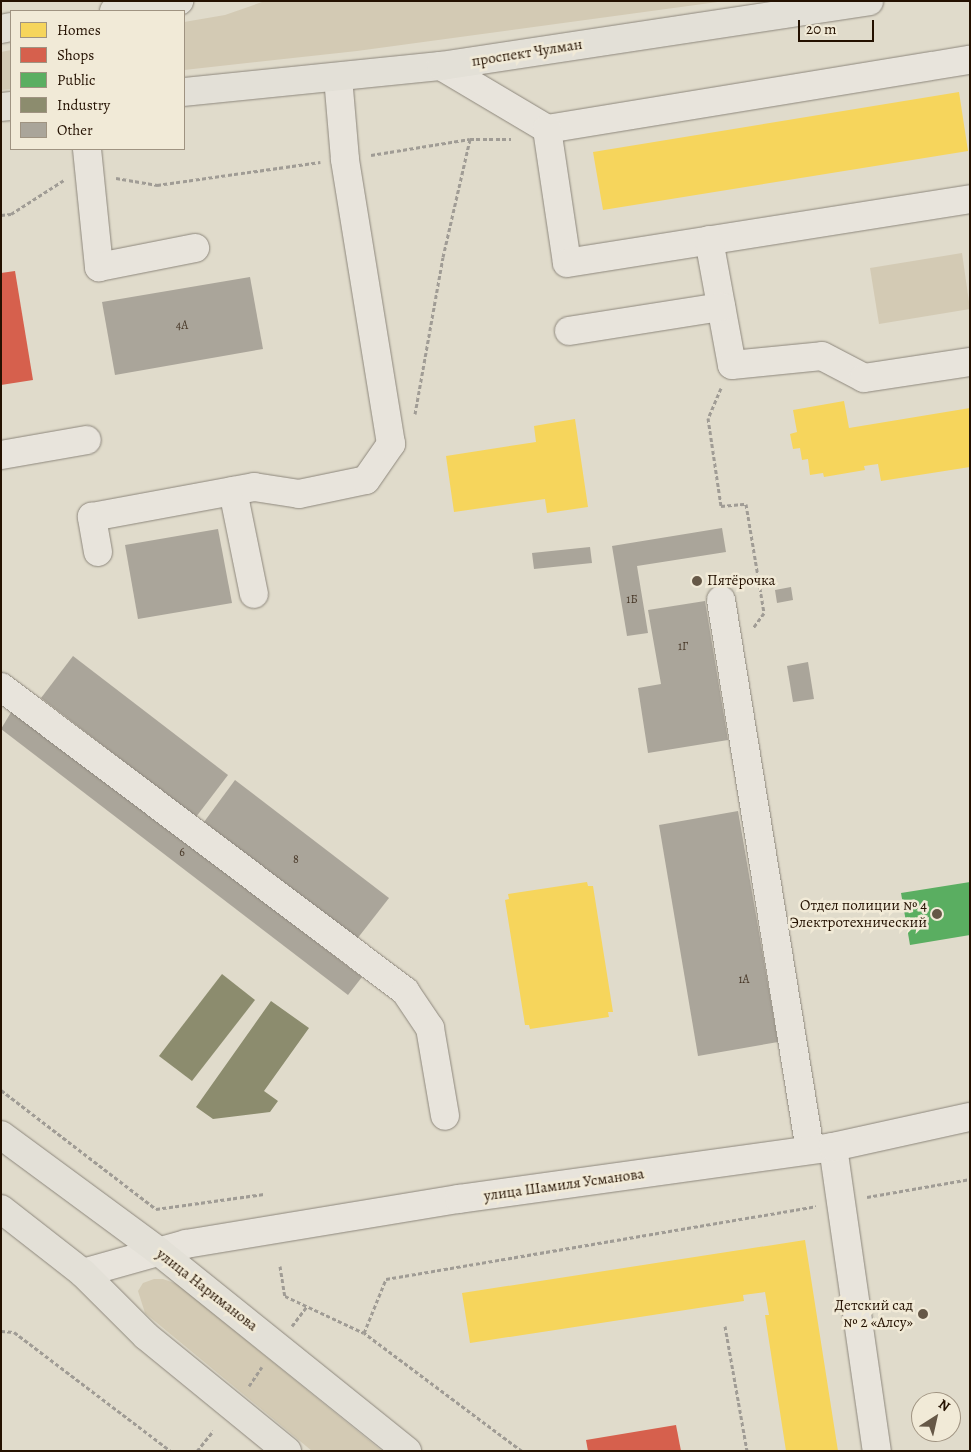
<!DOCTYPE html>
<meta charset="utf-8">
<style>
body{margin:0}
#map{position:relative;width:971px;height:1452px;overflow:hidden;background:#e0dbcb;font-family:Alegreya,serif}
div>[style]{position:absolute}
.green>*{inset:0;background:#d3cab4}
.homes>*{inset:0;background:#f6d55c}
.shops>*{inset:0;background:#d6604d}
.public>*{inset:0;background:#5aae61}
.industry>*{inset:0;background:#8c8c6e}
.building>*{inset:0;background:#aaa59a}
.path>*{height:3px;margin-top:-1.5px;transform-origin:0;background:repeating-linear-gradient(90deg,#a09c95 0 4px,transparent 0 6.5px)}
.roads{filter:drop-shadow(0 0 1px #8d877c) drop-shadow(0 0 1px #8d877c)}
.minor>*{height:28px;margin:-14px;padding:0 14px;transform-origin:14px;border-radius:14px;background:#e8e4dc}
.major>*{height:28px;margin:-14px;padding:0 14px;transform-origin:14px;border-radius:14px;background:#e3e0d7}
.dots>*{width:14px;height:14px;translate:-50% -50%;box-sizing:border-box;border:2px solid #f1ead7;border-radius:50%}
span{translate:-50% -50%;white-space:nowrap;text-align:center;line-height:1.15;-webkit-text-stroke:5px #f1ead7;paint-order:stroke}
.number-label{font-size:12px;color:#463626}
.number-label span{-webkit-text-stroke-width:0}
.street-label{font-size:15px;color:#241100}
.poi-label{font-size:15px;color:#241100}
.left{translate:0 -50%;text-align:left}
.right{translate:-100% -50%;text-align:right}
.frame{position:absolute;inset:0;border:2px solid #241100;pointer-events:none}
.legend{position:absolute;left:10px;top:10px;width:175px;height:140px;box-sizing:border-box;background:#f1ead7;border:1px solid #9f9381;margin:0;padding:6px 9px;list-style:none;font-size:15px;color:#241100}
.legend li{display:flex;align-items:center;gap:10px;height:25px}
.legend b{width:25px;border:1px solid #9f9381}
.north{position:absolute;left:911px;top:1392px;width:50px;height:50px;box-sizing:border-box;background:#f1ead7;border:1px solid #9f9381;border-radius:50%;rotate:35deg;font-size:14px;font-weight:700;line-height:20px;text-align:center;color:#241100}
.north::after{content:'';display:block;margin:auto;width:18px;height:22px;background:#665847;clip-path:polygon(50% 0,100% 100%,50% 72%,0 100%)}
.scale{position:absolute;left:798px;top:20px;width:76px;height:22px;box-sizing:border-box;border:2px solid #241100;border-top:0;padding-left:6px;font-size:15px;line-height:18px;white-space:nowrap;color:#241100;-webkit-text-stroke:4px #f1ead7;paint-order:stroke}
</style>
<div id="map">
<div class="green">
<div style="clip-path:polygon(265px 1px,725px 1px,357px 51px,184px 70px,184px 22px,225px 15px)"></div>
<div style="clip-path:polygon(11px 50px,11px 89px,1px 90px,1px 52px)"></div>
<div style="clip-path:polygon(962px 253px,970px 309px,879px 324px,870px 268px)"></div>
<div style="clip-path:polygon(154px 1279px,163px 1279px,177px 1284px,382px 1451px,312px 1451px,145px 1313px,138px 1291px,143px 1283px)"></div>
</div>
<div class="homes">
<div style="clip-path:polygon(959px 92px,968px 151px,603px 210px,593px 152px)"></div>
<div style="clip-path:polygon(844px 401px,849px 428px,970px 408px,970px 467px,881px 481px,878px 464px,864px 466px,865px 470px,824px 477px,823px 473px,810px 475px,808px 459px,802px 460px,800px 448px,793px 449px,790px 434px,797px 432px,793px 410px)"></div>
<div style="clip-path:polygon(575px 419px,588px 507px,547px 513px,545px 499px,454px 512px,446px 456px,536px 442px,534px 426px)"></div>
<div style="clip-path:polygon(587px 882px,588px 886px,593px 886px,613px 1012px,608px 1012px,609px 1017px,530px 1029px,529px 1025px,525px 1025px,505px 900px,509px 899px,508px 894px)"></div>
<div style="clip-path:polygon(805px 1240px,838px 1451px,786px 1451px,765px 1315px,769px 1315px,765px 1292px,743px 1295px,744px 1301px,470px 1343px,462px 1293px)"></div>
</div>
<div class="shops">
<div style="clip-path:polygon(15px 271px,33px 380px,1px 385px,1px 273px)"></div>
<div style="clip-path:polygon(676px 1425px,681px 1451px,588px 1451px,586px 1440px)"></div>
</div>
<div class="public">
<div style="clip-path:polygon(970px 882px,970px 935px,910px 945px,901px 893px)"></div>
</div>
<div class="industry">
<div style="clip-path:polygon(222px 974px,255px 1000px,192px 1081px,159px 1056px)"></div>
<div style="clip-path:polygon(271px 1001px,309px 1028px,264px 1091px,278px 1101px,270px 1112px,213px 1119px,196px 1107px)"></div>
</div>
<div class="building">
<div style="clip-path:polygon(250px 277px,263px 349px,115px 375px,102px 302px)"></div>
<div style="clip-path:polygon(722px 528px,726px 552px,637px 566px,648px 633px,627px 636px,612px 546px)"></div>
<div style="clip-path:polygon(218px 529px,232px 603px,138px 619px,125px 545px)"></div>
<div style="clip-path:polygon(590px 547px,592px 563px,534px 569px,532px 553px)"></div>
<div style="clip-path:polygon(791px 587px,793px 600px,777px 603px,775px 590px)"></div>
<div style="clip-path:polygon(705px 601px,728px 740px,648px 753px,638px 688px,661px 684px,648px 610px)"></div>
<div style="clip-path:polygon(73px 656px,228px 775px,196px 817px,41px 698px)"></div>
<div style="clip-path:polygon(808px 662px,814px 699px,793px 702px,787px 666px)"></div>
<div style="clip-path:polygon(13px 709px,362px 977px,348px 995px,1px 729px)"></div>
<div style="clip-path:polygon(235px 780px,389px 898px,357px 939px,204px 822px)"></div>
<div style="clip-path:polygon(738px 811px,778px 1042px,698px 1056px,659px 825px)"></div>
</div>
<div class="path">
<div style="left:371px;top:155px;width:100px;rotate:-9.2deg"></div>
<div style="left:470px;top:139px;width:41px"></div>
<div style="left:116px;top:178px;width:42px;rotate:9.7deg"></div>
<div style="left:157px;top:185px;width:165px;rotate:-8deg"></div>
<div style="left:1px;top:215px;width:10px;rotate:-6deg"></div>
<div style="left:11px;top:214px;width:63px;rotate:-32.7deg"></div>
<div style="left:721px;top:388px;width:33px;rotate:113deg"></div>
<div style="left:708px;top:418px;width:89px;rotate:81.6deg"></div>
<div style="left:721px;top:506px;width:25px;rotate:-5deg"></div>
<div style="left:746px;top:504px;width:110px;rotate:80.6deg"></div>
<div style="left:764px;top:613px;width:19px;rotate:126deg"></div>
<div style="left:415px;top:414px;width:159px;rotate:-79.9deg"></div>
<div style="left:443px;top:257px;width:121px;rotate:-77.1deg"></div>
<div style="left:1px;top:1090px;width:195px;rotate:37.5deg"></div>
<div style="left:156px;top:1209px;width:109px;rotate:-7.9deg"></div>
<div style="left:867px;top:1197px;width:105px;rotate:-9.9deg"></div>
<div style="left:280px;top:1266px;width:30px;rotate:81deg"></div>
<div style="left:285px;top:1296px;width:87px;rotate:25.1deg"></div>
<div style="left:292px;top:1326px;width:25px;rotate:-53deg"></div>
<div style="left:725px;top:1326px;width:127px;rotate:80deg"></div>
<div style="left:1px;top:1331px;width:13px;rotate:4deg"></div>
<div style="left:14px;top:1332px;width:197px;rotate:37.2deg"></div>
<div style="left:249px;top:1386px;width:23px;rotate:-56deg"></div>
<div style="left:197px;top:1451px;width:26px;rotate:-51deg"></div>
<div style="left:522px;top:1451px;width:197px;rotate:-143.2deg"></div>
<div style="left:364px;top:1333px;width:58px;rotate:-67.8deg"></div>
<div style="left:386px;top:1279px;width:436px;rotate:-9.6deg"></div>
</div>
<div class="roads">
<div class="minor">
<div style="left:441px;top:66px;width:123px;rotate:30.7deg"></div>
<div style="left:547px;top:129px;width:429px;rotate:-9.3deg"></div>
<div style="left:547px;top:129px;width:135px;rotate:81.5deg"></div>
<div style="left:567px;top:263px;width:408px;rotate:-9deg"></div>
<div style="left:87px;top:149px;width:119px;rotate:84.2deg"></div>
<div style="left:99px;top:267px;width:98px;rotate:-11.2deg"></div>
<div style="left:709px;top:240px;width:127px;rotate:79.6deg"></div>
<div style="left:732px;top:365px;width:90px;rotate:-5.7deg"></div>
<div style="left:822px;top:356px;width:47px;rotate:27.6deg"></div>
<div style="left:864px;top:378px;width:107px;rotate:-8.6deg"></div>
<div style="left:569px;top:331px;width:154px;rotate:-9deg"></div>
<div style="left:1px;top:455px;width:87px;rotate:-9.9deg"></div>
<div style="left:233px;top:491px;width:105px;rotate:78.5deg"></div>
<div style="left:98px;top:552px;width:36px;rotate:-100deg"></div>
<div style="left:92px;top:517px;width:165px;rotate:-10.5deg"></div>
<div style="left:254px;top:487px;width:46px;rotate:8.8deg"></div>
<div style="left:299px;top:494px;width:68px;rotate:-11.8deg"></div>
<div style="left:366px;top:480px;width:44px;rotate:-55.2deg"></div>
<div style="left:391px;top:444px;width:289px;rotate:-99.2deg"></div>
<div style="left:345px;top:159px;width:81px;rotate:-94.9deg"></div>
<div style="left:721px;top:600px;width:557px;rotate:80.81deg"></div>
<div style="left:1px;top:687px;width:506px;rotate:36.96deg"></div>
<div style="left:405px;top:991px;width:45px;rotate:56deg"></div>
<div style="left:430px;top:1028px;width:89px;rotate:80.3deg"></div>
<div style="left:833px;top:1147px;width:307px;rotate:81.8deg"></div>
<div style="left:83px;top:1273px;width:107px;rotate:-15.7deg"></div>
<div style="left:186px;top:1244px;width:277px;rotate:-9.4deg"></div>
<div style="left:459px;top:1199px;width:378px;rotate:-7.9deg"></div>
<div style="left:833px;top:1147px;width:140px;rotate:-12.4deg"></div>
</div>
<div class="major">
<div style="left:114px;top:11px;width:66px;rotate:-8.7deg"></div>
<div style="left:1px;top:29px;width:10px;rotate:-11deg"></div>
<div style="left:184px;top:92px;width:258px;rotate:-5.8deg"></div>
<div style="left:441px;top:66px;width:433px;rotate:-8.6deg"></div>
<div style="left:1px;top:107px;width:10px;rotate:-6deg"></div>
<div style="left:1px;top:1135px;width:194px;rotate:36.4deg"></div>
<div style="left:157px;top:1250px;width:321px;rotate:38.8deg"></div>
<div style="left:1px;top:1209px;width:104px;rotate:38deg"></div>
<div style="left:83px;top:1273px;width:89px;rotate:45deg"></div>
<div style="left:146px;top:1336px;width:182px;rotate:39.2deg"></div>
</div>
</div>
<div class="dots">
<div style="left:697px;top:581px;background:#665847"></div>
<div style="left:937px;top:914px;background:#665847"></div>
<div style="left:923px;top:1314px;background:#665847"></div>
</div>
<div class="number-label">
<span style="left:182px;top:326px">4А</span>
<span style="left:632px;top:600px">1Б</span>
<span style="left:683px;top:647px">1Г</span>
<span style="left:182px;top:853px">6</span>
<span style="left:296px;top:860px">8</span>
<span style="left:744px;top:980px">1А</span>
</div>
<div class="street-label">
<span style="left:527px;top:53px;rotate:-9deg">проспект Чулман</span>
<span style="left:564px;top:1185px;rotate:-8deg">улица Шамиля Усманова</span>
<span style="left:207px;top:1290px;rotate:38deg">улица Нариманова</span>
</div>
<div class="poi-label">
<span class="left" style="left:707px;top:581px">Пятёрочка</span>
<span class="right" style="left:927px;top:914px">Отдел полиции № 4<br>Электротехнический</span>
<span class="right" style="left:913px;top:1314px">Детский сад<br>№ 2 «Алсу»</span>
</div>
<div class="frame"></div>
<ul class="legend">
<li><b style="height:14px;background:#f6d55c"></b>Homes</li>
<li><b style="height:14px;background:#d6604d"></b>Shops</li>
<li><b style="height:14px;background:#5aae61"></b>Public</li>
<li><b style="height:14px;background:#8c8c6e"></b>Industry</li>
<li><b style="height:14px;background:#aaa59a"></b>Other</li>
</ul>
<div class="north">N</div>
<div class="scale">20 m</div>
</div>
